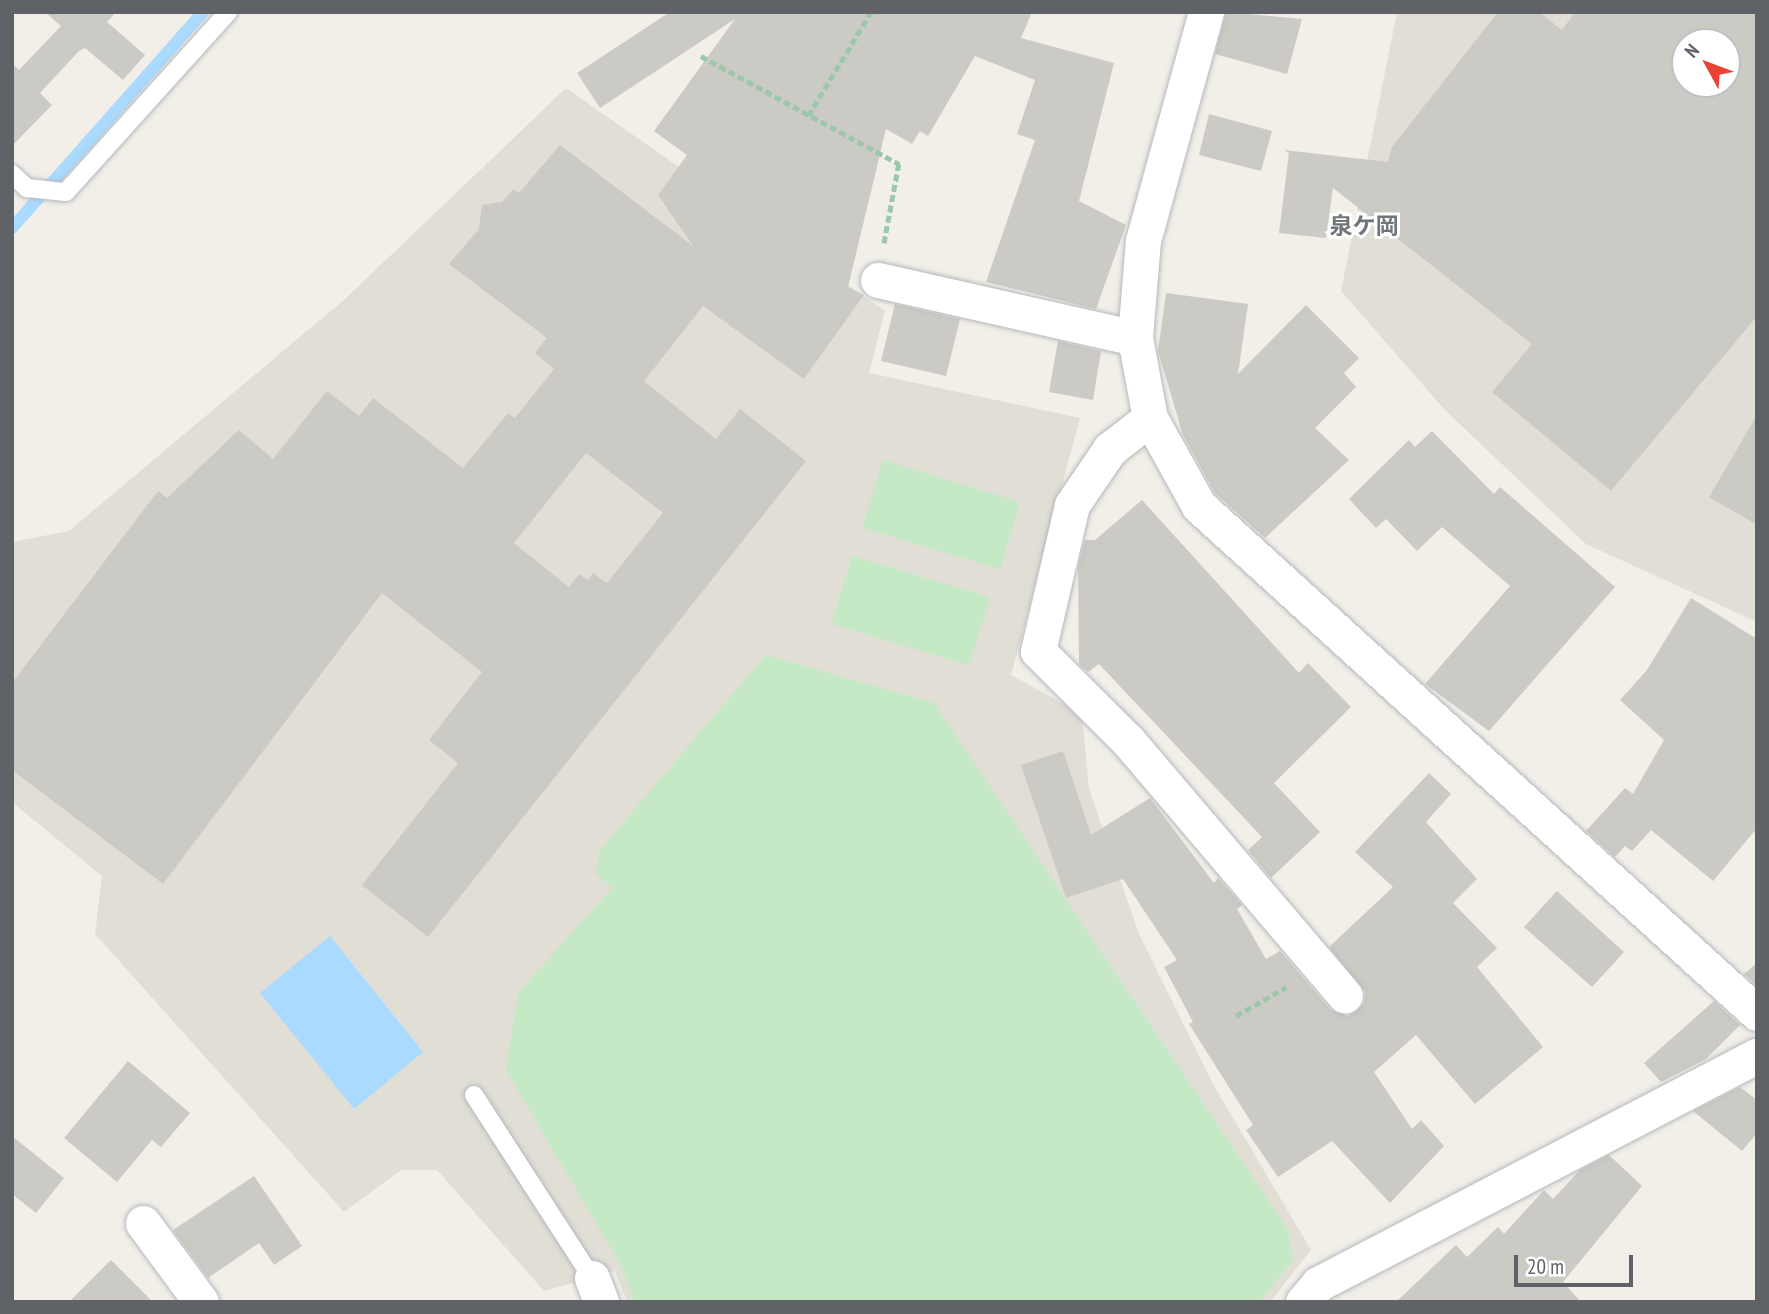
<!DOCTYPE html>
<meta charset="utf-8">
<style>
body{margin:0}
#map{position:relative;width:1769px;height:1314px;overflow:hidden;background:#f1efe8;font-family:"PT Sans Narrow","Noto Sans JP",sans-serif}
div>[style]{position:absolute}
.education>*{inset:0;background:#e1ded6}
.green>*{inset:0;background:#c5e8c5}
.water>*{inset:0;background:#aadaff}
.stream>*{height:12px;margin:-6px;padding:0 6px;transform-origin:6px;border-radius:6px;background:#aadaff}
.building>*{inset:0;background:#cccac5}
.path>*{height:4.5px;margin-top:-2.25px;transform-origin:0;background:repeating-linear-gradient(90deg,#9cc7a9 0 7px,transparent 0 10.5px)}
.roads{filter:drop-shadow(0 0 2px #b5b8bc) drop-shadow(0 0 2px #b5b8bc)}
.service>*{height:18px;margin:-9px;padding:0 9px;transform-origin:9px;border-radius:9px;background:#fff}
.minor>*{height:35px;margin:-17.5px;padding:0 17.5px;transform-origin:17.5px;border-radius:17.5px;background:#fff}
span{translate:-50% -50%;white-space:nowrap;text-align:center;line-height:1.15;-webkit-text-stroke:6px #fff;paint-order:stroke}
.neighbourhood-label{font-size:23px;color:#70757a;font-weight:700}
.frame{position:absolute;inset:0;border:14px solid #5f6368;pointer-events:none}
.north{position:absolute;left:1671px;top:28px;width:70px;height:70px;box-sizing:border-box;background:#fff;border:2px solid #bfc1c3;border-radius:50%;rotate:311deg;font-size:19px;font-weight:700;line-height:28px;text-align:center;color:#5f6368}
.north::after{content:'';display:block;margin:auto;width:24px;height:32px;background:#ea4335;clip-path:polygon(50% 0,100% 100%,50% 72%,0 100%)}
.scale{position:absolute;left:1514px;top:1255px;width:119px;height:32px;box-sizing:border-box;border:4px solid #5f6368;border-top:0;padding-left:9px;font-size:21px;line-height:24px;white-space:nowrap;color:#5f6368;-webkit-text-stroke:5px #fff;paint-order:stroke}
</style>
<div id="map">
<div class="education">
<div style="clip-path:polygon(evenodd,1397px 12px,1757px 12px,1757px 622px,1586px 544px,1444px 409px,1341px 291px,1397px 12px,1685px 42px,1727px 42px,1727px 84px,1685px 84px,1685px 42px)"></div>
<div style="clip-path:polygon(566px 88px,885px 311px,869px 373px,1080px 418px,1011px 675px,1082px 714px,1089px 789px,1139px 934px,1214px 1086px,1311px 1250px,1270px 1302px,627px 1302px,615px 1271px,544px 1291px,437px 1170px,401px 1170px,344px 1212px,95px 934px,102px 876px,12px 802px,12px 542px,69px 531px,345px 299px)"></div>
</div>
<div class="green">
<div style="clip-path:polygon(883px 460px,1020px 502px,1000px 569px,862px 528px)"></div>
<div style="clip-path:polygon(852px 556px,990px 597px,969px 665px,832px 624px)"></div>
<div style="clip-path:polygon(766px 655px,934px 703px,1288px 1230px,1292px 1261px,1259px 1302px,634px 1302px,623px 1269px,506px 1070px,518px 993px,612px 888px,595px 873px,601px 849px)"></div>
</div>
<div class="water">
<div style="clip-path:polygon(330px 936px,423px 1052px,354px 1109px,260px 993px)"></div>
</div>
<div class="stream">
<div style="left:12px;top:228px;width:288px;rotate:-48.5deg"></div>
</div>
<div class="building">
<div style="clip-path:polygon(45px 12px,116px 12px,107px 22px,145px 55px,123px 80px,85px 48px,79px 51px,40px 93px,52px 105px,12px 146px,12px 63px,19px 70px,61px 26px)"></div>
<div style="clip-path:polygon(evenodd,670px 12px,1032px 12px,1021px 38px,1114px 63px,1079px 201px,1126px 225px,1096px 309px,986px 282px,1035px 140px,1017px 134px,1035px 80px,975px 56px,928px 136px,920px 131px,912px 144px,886px 129px,848px 287px,864px 295px,804px 379px,703px 306px,644px 381px,716px 439px,740px 409px,806px 461px,428px 937px,362px 885px,458px 763px,429px 740px,482px 672px,382px 593px,163px 884px,12px 770px,12px 683px,158px 491px,167px 498px,239px 430px,273px 459px,327px 391px,359px 416px,373px 398px,463px 468px,508px 413px,515px 418px,554px 369px,535px 353px,547px 338px,449px 264px,479px 229px,482px 205px,502px 202px,514px 189px,519px 193px,560px 145px,693px 246px,658px 195px,687px 155px,654px 131px,735px 19px,600px 108px,577px 73px,670px 12px,586px 453px,663px 513px,607px 583px,593px 573px,588px 580px,579px 574px,569px 587px,514px 543px,586px 453px)"></div>
<div style="clip-path:polygon(1226px 12px,1302px 19px,1287px 74px,1215px 54px)"></div>
<div style="clip-path:polygon(evenodd,1498px 12px,1539px 12px,1562px 30px,1575px 12px,1757px 12px,1757px 316px,1611px 491px,1492px 392px,1532px 344px,1333px 188px,1326px 238px,1279px 233px,1289px 153px,1284px 150px,1388px 162px,1392px 147px,1498px 12px,1685px 42px,1727px 42px,1727px 84px,1685px 84px,1685px 42px)"></div>
<div style="clip-path:polygon(1209px 114px,1272px 131px,1261px 171px,1199px 155px)"></div>
<div style="clip-path:polygon(1166px 293px,1248px 304px,1238px 374px,1306px 305px,1359px 358px,1344px 373px,1356px 387px,1315px 428px,1349px 460px,1265px 538px,1215px 493px,1183px 435px,1158px 351px)"></div>
<div style="clip-path:polygon(895px 304px,960px 319px,946px 376px,881px 361px)"></div>
<div style="clip-path:polygon(1058px 341px,1101px 351px,1093px 400px,1049px 392px)"></div>
<div style="clip-path:polygon(1757px 415px,1757px 525px,1709px 497px)"></div>
<div style="clip-path:polygon(1432px 431px,1494px 494px,1500px 487px,1615px 587px,1489px 731px,1425px 684px,1510px 586px,1442px 527px,1417px 551px,1386px 519px,1376px 528px,1349px 499px,1409px 440px,1415px 447px)"></div>
<div style="clip-path:polygon(1142px 500px,1299px 673px,1308px 663px,1351px 707px,1274px 783px,1320px 832px,1271px 878px,1248px 850px,1262px 837px,1099px 664px,1088px 672px,1079px 664px,1078px 567px,1085px 540px,1095px 540px)"></div>
<div style="clip-path:polygon(1691px 598px,1757px 639px,1757px 828px,1713px 881px,1651px 830px,1632px 851px,1625px 846px,1615px 857px,1586px 831px,1625px 788px,1633px 794px,1664px 740px,1620px 700px,1647px 670px)"></div>
<div style="clip-path:polygon(1063px 751px,1091px 835px,1150px 798px,1214px 883px,1218px 878px,1242px 905px,1237px 909px,1266px 959px,1280px 951px,1330px 1009px,1348px 1016px,1364px 1003px,1365px 992px,1329px 947px,1393px 887px,1355px 852px,1429px 773px,1451px 794px,1426px 822px,1477px 879px,1453px 903px,1497px 948px,1477px 967px,1543px 1047px,1475px 1104px,1416px 1035px,1374px 1072px,1412px 1129px,1421px 1120px,1444px 1146px,1390px 1203px,1332px 1141px,1278px 1177px,1246px 1130px,1253px 1125px,1189px 1024px,1193px 1022px,1164px 967px,1177px 960px,1123px 879px,1066px 898px,1021px 765px)"></div>
<div style="clip-path:polygon(1557px 891px,1624px 952px,1592px 987px,1524px 927px)"></div>
<div style="clip-path:polygon(1757px 963px,1757px 986px,1744px 974px)"></div>
<div style="clip-path:polygon(1714px 1001px,1740px 1025px,1706px 1059px,1661px 1082px,1644px 1063px)"></div>
<div style="clip-path:polygon(128px 1061px,190px 1113px,161px 1147px,152px 1140px,117px 1182px,64px 1138px)"></div>
<div style="clip-path:polygon(1740px 1087px,1757px 1100px,1757px 1133px,1742px 1151px,1693px 1111px)"></div>
<div style="clip-path:polygon(12px 1136px,64px 1178px,36px 1213px,12px 1194px)"></div>
<div style="clip-path:polygon(1609px 1155px,1642px 1186px,1563px 1282px,1581px 1302px,1396px 1302px,1456px 1245px,1467px 1257px,1498px 1227px,1504px 1234px,1544px 1190px,1553px 1199px,1580px 1170px)"></div>
<div style="clip-path:polygon(254px 1176px,302px 1246px,274px 1265px,259px 1243px,208px 1278px,173px 1230px)"></div>
<div style="clip-path:polygon(111px 1260px,153px 1302px,69px 1302px)"></div>
</div>
<div class="path">
<div style="left:701px;top:56px;width:226px;rotate:28.6deg"></div>
<div style="left:899px;top:164px;width:81px;rotate:100.6deg"></div>
<div style="left:808px;top:116px;width:122px;rotate:-58.8deg"></div>
<div style="left:1236px;top:1016px;width:58px;rotate:-30.1deg"></div>
</div>
<div class="roads">
<div class="service">
<div style="left:12px;top:174px;width:21px;rotate:43deg"></div>
<div style="left:27px;top:188px;width:39px;rotate:6deg"></div>
<div style="left:66px;top:192px;width:242px;rotate:-48deg"></div>
<div style="left:474px;top:1095px;width:218px;rotate:57.2deg"></div>
</div>
<div class="minor">
<div style="left:1206px;top:12px;width:237px;rotate:105.4deg"></div>
<div style="left:1143px;top:240px;width:98px;rotate:94.7deg"></div>
<div style="left:1135px;top:338px;width:81px;rotate:79.4deg"></div>
<div style="left:1150px;top:418px;width:101px;rotate:60.9deg"></div>
<div style="left:1199px;top:506px;width:754px;rotate:42.26deg"></div>
<div style="left:878px;top:280px;width:263px;rotate:12.7deg"></div>
<div style="left:1150px;top:418px;width:51px;rotate:142.2deg"></div>
<div style="left:1110px;top:449px;width:68px;rotate:124.2deg"></div>
<div style="left:1072px;top:505px;width:150px;rotate:103.1deg"></div>
<div style="left:1038px;top:651px;width:129px;rotate:45deg"></div>
<div style="left:1129px;top:742px;width:333px;rotate:49.6deg"></div>
<div style="left:143px;top:1223px;width:98px;rotate:53.7deg"></div>
<div style="left:592px;top:1278px;width:26px;rotate:69deg"></div>
<div style="left:1303px;top:1302px;width:23px;rotate:-50deg"></div>
<div style="left:1318px;top:1284px;width:495px;rotate:-27.5deg"></div>
</div>
</div>
<div class="neighbourhood-label">
<span style="left:1364px;top:226px">泉ケ岡</span>
</div>
<div class="frame"></div>
<div class="north">N</div>
<div class="scale">20 m</div>
</div>
